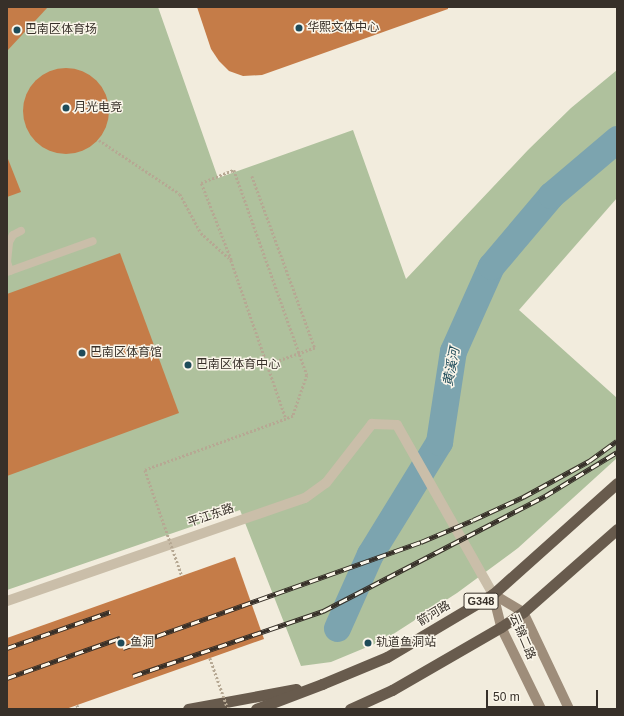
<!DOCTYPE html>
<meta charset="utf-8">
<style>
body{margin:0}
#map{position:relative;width:624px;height:716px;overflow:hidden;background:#f2ecdd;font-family:Helvetica,"Noto Sans SC",sans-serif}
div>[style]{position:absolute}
.green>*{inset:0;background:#afc19d}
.river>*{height:27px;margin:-13.5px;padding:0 13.5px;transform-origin:13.5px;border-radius:13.5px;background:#7ca4af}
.building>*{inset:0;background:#c57c48}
.round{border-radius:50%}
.path>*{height:2.5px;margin-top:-1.25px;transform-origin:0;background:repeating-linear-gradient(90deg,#b6a893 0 2px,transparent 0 4px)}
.service>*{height:8px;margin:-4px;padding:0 4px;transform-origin:4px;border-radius:4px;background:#cabea9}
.tertiary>*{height:10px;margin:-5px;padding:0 5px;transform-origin:5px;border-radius:5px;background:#cabea9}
.secondary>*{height:10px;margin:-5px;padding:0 5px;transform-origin:5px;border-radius:5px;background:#9e8d7a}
.trunk>*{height:11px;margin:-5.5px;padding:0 5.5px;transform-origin:5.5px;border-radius:5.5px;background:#685b4d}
.rail>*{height:4.5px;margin-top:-2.25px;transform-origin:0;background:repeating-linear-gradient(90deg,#faf5e9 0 9px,#373029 0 18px);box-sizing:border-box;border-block:1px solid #373029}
.path-bridge>*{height:2.5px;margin-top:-1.25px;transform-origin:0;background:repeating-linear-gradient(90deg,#b6a893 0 2px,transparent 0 4px)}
.dots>*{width:11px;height:11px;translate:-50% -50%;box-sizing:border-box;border:2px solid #faf5e9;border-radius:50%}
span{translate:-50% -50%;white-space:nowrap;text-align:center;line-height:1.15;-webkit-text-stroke:3px #faf5e9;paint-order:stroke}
.shield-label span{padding:1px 3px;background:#faf5e9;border:1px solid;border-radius:3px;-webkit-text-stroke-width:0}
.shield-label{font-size:11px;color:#373029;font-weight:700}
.poi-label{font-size:12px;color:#373029}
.left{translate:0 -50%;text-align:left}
.street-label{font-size:12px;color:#373029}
.water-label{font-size:13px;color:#1e4b59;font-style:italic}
.frame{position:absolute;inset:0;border:8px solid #373029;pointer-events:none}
.scale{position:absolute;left:486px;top:690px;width:112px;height:18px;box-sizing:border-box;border:2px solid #373029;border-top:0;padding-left:5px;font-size:12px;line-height:14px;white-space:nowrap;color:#373029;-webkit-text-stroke:3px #faf5e9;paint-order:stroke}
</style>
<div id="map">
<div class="green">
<div style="clip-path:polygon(7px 7px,158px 7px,218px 178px,353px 130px,406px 279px,528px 150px,571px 108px,617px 70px,617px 198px,519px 310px,617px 398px,617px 458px,518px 548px,457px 593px,384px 640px,331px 662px,301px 666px,240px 510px,7px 590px)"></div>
</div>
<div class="river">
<div style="left:337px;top:628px;width:81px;rotate:-66deg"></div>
<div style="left:370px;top:554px;width:132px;rotate:-58.4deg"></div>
<div style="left:439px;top:442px;width:92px;rotate:-81.3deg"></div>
<div style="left:453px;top:351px;width:93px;rotate:-65.9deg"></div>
<div style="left:491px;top:266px;width:93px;rotate:-49.8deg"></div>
<div style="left:551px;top:195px;width:87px;rotate:-40.3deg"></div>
</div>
<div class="building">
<div style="clip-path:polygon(7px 7px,48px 7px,7px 51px)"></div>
<div style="clip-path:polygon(197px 7px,448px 7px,448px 9px,262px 75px,243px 76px,229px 71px,219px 61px,211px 49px)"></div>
<div class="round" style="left:23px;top:68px;width:86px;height:86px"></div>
<div style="clip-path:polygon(7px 159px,8px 159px,21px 192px,7px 197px)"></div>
<div style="clip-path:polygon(120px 253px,179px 413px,7px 476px,7px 294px)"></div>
<div style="clip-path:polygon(235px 557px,264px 639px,66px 709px,7px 709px,7px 638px)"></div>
</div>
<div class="path">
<div style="left:99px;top:140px;width:97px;rotate:33.7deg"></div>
<div style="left:180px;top:194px;width:44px;rotate:61.7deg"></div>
<div style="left:201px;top:233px;width:40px;rotate:42deg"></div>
<div style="left:231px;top:260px;width:168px;rotate:70.9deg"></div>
<div style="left:286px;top:419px;width:150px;rotate:160.1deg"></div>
<div style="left:145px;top:470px;width:60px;rotate:70.7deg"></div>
<div style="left:252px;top:176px;width:183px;rotate:69.9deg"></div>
<div style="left:315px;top:348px;width:51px;rotate:160.5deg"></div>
<div style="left:231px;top:260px;width:83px;rotate:-111.3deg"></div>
<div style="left:201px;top:183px;width:35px;rotate:-22deg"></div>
<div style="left:234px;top:170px;width:218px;rotate:70.4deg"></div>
<div style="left:307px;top:375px;width:43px;rotate:108.9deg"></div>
<div style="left:293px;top:416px;width:8px;rotate:157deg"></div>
<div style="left:77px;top:705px;width:4px;rotate:63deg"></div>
</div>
<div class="service">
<div style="left:10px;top:271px;width:9px;rotate:-108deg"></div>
<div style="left:7px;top:262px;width:20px;rotate:-84deg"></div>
<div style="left:9px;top:242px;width:8px;rotate:-60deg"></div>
<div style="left:13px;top:235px;width:9px;rotate:-27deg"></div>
<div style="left:7px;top:272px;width:91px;rotate:-19.8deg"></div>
</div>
<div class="tertiary">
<div style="left:7px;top:601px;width:315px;rotate:-19.1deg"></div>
<div style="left:305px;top:498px;width:26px;rotate:-36deg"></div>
<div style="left:326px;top:483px;width:75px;rotate:-52.1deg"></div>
<div style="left:372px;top:424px;width:25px;rotate:2deg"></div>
<div style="left:397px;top:425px;width:194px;rotate:60.4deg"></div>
</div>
<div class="secondary">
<div style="left:493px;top:594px;width:35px;rotate:31deg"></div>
<div style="left:523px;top:612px;width:107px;rotate:64.6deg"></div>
<div style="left:493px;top:594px;width:34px;rotate:76deg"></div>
<div style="left:501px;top:627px;width:91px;rotate:64deg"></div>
</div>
<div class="trunk">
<div style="left:188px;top:709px;width:110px;rotate:-10.5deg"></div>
<div style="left:256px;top:709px;width:71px;rotate:-20.7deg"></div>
<div style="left:322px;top:684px;width:70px;rotate:-22.6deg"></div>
<div style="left:387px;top:657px;width:123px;rotate:-30.7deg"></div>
<div style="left:493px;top:594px;width:166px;rotate:-41.8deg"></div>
<div style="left:350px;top:709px;width:46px;rotate:-24.3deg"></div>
<div style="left:392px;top:690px;width:126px;rotate:-30deg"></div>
<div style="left:501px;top:627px;width:27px;rotate:-34deg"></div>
<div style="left:523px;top:612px;width:125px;rotate:-41.4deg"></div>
</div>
<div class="rail">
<div style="left:7px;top:648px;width:109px;rotate:-19.3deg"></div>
<div style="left:123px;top:648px;width:316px;rotate:-19.6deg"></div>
<div style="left:421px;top:542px;width:56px;rotate:-22.9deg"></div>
<div style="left:473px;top:520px;width:55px;rotate:-24.7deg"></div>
<div style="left:523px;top:497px;width:75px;rotate:-28.6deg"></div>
<div style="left:589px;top:461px;width:34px;rotate:-36deg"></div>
<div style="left:133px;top:676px;width:201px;rotate:-18.9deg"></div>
<div style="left:323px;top:611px;width:250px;rotate:-27.4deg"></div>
<div style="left:545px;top:496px;width:84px;rotate:-31.4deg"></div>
<div style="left:7px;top:678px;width:120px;rotate:-19.5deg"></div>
</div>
<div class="path-bridge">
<div style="left:165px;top:527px;width:52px;rotate:70.9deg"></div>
<div style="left:210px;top:658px;width:54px;rotate:70.6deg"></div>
</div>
<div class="dots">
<div style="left:299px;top:28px;background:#1e4b59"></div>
<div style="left:17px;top:30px;background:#1e4b59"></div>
<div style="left:66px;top:108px;background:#1e4b59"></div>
<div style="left:82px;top:353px;background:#1e4b59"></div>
<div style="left:188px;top:365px;background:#1e4b59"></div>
<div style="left:121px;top:643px;background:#1e4b59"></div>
<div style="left:368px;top:643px;background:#1e4b59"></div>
</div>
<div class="shield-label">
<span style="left:481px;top:601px">G348</span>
</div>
<div class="poi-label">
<span class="left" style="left:307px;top:28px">华熙文体中心</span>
<span class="left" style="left:25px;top:30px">巴南区体育场</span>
<span class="left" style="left:74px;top:108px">月光电竞</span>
<span class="left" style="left:90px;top:353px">巴南区体育馆</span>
<span class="left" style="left:196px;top:365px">巴南区体育中心</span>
<span class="left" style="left:130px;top:643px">鱼洞</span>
<span class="left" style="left:376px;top:643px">轨道鱼洞站</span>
</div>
<div class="street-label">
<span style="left:211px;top:516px;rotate:-19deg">平江东路</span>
<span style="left:434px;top:614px;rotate:-31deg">箭河路</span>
<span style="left:522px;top:637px;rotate:67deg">云锦二路</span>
</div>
<div class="water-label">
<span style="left:452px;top:367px;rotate:-79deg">黄溪河</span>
</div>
<div class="frame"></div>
<div class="scale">50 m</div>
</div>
